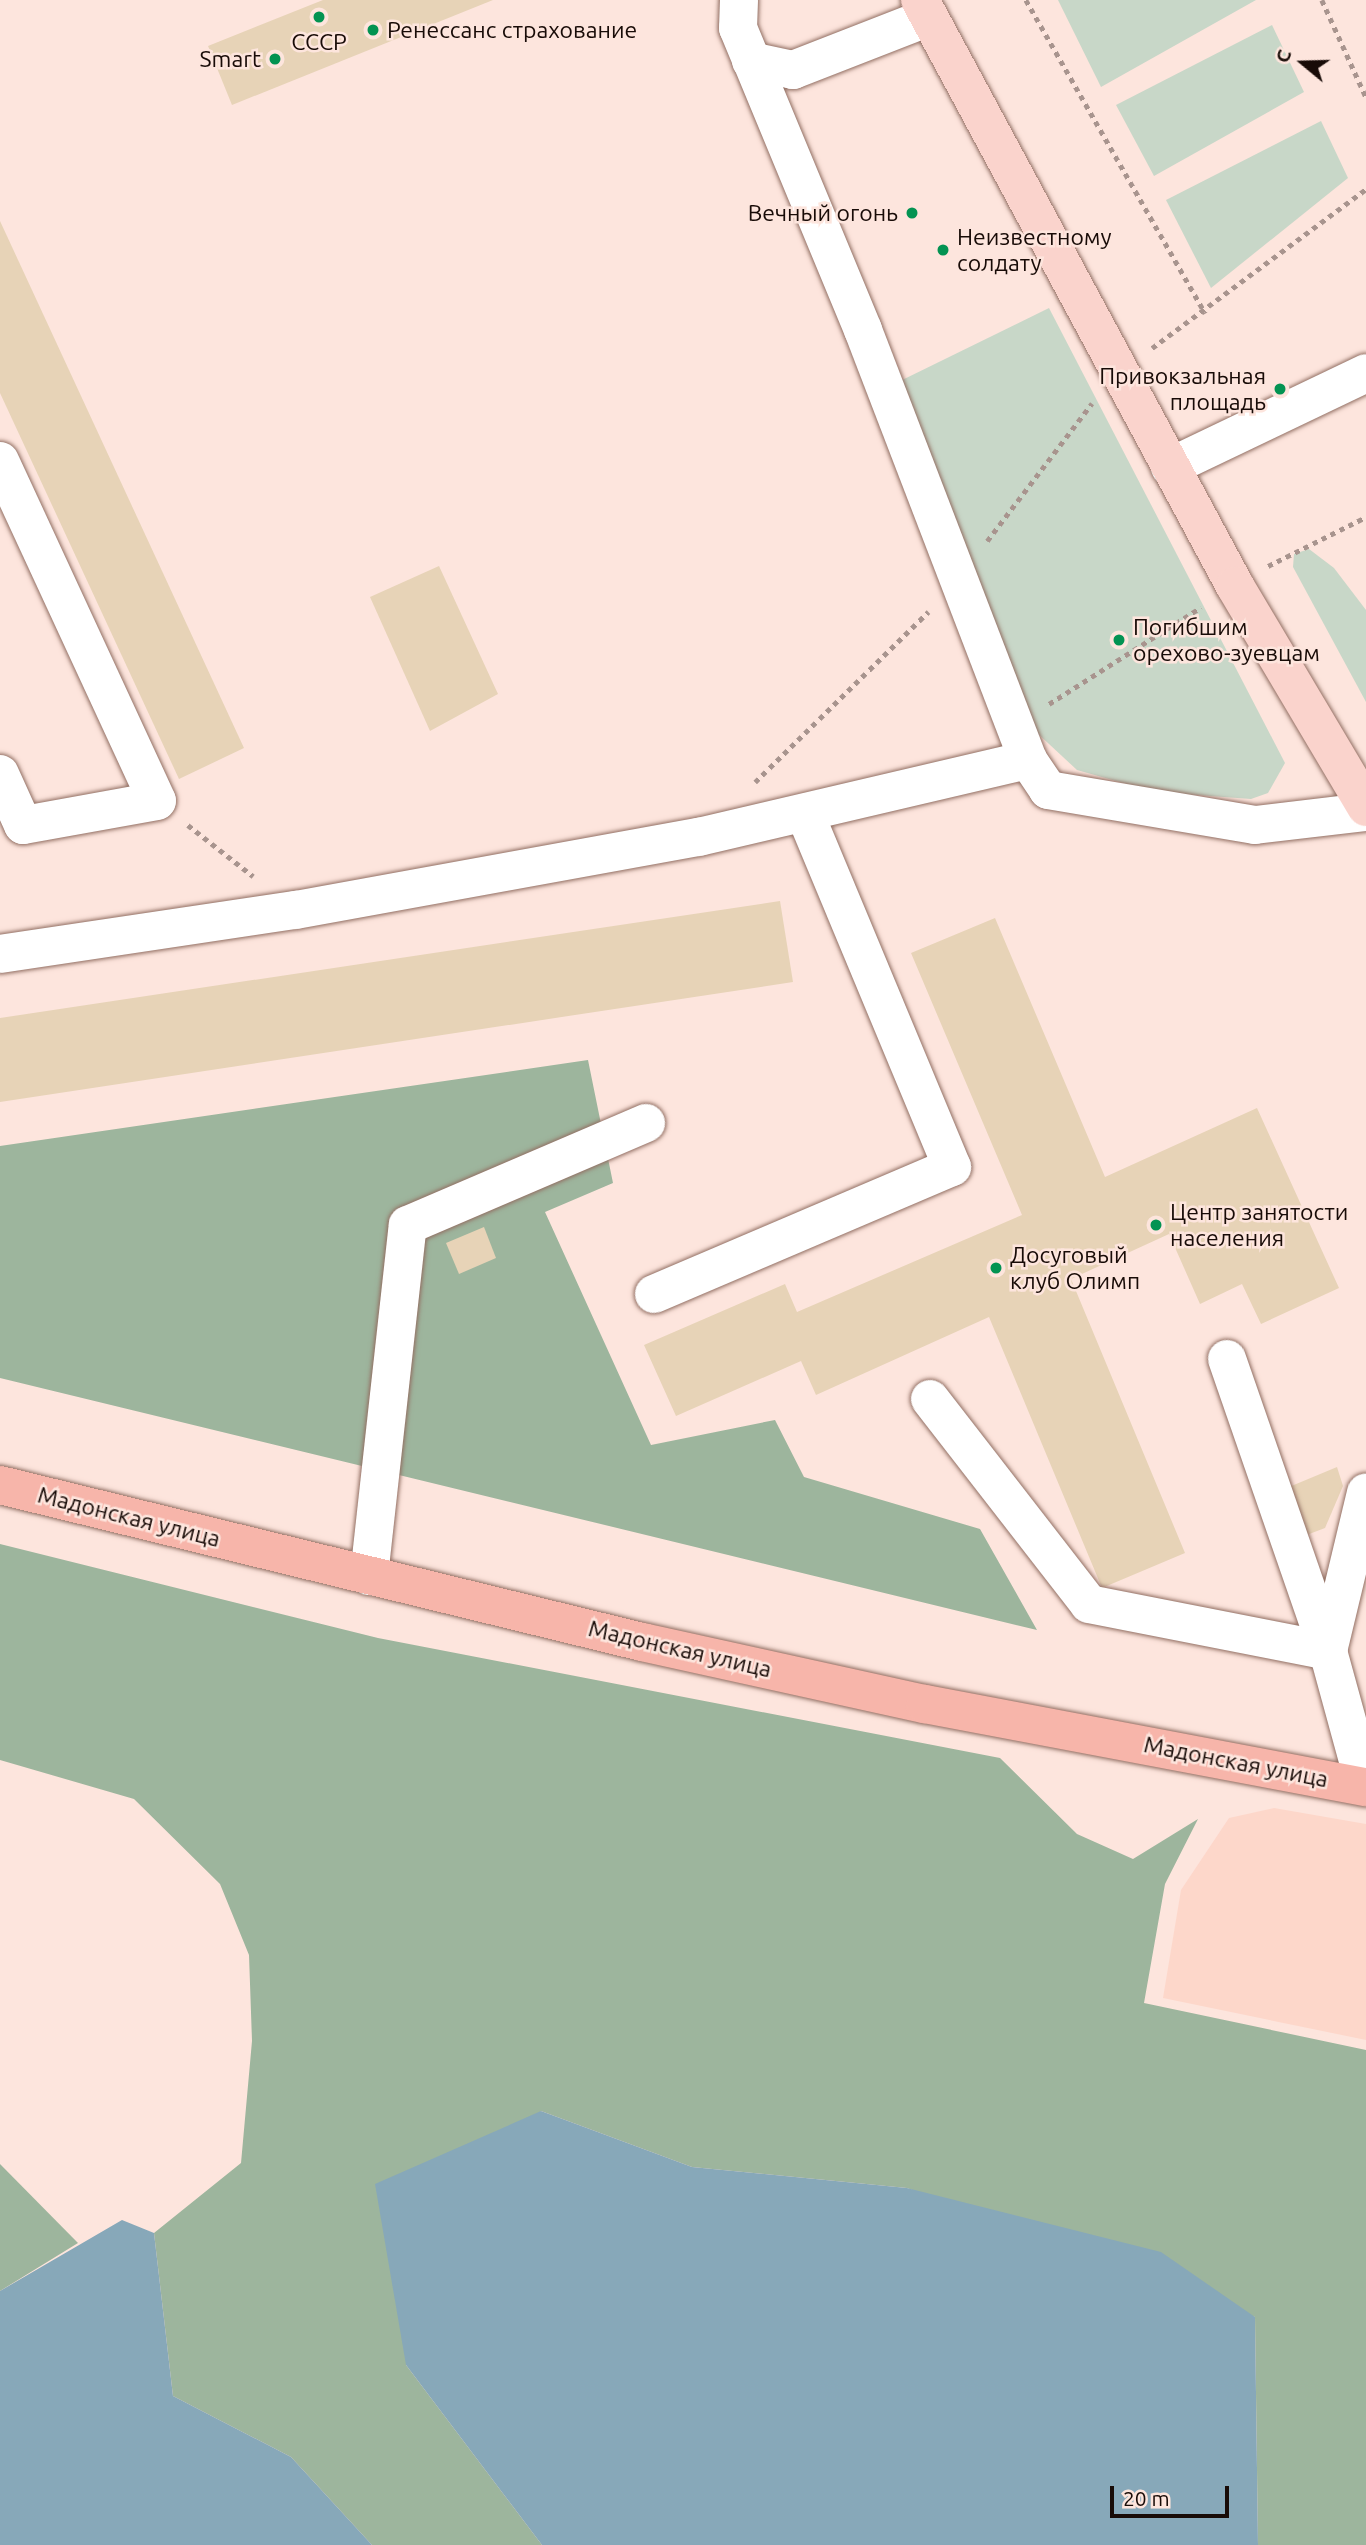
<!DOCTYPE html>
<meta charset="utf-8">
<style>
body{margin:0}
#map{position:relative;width:1366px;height:2545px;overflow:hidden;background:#fde5dd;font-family:Ubuntu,sans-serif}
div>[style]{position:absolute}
.built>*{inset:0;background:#fdd7ca}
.green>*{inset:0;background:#c8d7c8}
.forest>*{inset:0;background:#9db59d}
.water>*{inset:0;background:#87a8b9}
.building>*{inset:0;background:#e7d3b7}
.path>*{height:4.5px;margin-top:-2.25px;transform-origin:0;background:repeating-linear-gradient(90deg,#a8948e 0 5px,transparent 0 10px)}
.roads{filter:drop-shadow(0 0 2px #926f63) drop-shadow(0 0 2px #926f63)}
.minor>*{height:38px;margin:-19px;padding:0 19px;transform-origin:19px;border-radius:19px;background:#fff}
.major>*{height:38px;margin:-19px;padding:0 19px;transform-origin:19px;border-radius:19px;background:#fad3cc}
.highway>*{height:38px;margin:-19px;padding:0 19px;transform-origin:19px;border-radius:19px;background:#f7b5aa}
.dots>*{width:19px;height:19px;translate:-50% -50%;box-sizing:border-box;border:4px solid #fde5dd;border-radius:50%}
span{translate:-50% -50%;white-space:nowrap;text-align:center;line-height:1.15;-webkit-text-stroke:5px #fde5dd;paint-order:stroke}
.poi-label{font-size:23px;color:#180b07}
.left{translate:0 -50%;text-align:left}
.right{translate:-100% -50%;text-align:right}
.street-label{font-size:23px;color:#180b07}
.north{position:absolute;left:1268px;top:28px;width:70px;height:70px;-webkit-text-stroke:5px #fde5dd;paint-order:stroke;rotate:289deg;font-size:19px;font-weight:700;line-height:28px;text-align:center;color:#180b07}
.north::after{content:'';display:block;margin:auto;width:24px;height:32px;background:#180b07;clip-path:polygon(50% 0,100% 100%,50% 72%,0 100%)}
.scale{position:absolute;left:1110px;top:2486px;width:119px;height:32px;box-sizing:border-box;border:4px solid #180b07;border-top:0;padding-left:9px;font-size:21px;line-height:24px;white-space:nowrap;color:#180b07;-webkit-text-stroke:5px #fde5dd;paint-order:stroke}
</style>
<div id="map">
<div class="built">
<div style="clip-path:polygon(1274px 1808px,1366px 1824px,1366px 2040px,1163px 1998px,1181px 1890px,1229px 1818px)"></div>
</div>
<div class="green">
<div style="clip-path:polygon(1058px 0,1256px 0,1101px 87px)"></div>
<div style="clip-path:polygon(1272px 25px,1304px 92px,1154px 176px,1116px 105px)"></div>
<div style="clip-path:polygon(1321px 121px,1348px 178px,1211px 288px,1166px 200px)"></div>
<div style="clip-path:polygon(1049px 308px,1285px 763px,1268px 793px,1251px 799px,1155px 792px,1077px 770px,1035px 731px,894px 384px)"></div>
<div style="clip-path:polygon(1309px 549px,1334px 568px,1366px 610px,1366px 702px,1293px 567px,1294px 554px)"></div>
</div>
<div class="forest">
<div style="clip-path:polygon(588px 1060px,613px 1183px,545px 1212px,651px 1445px,775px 1420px,804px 1477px,980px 1529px,1037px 1630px,0 1378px,0 1146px)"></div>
<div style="clip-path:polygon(0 1544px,378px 1638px,1000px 1758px,1077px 1834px,1133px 1859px,1198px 1819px,1165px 1884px,1144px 2003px,1366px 2050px,1366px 2545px,1258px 2545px,1255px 2317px,907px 2188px,692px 2167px,541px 2111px,406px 2365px,542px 2545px,372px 2545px,291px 2457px,173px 2396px,154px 2233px,241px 2163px,252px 2041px,249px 1955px,220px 1884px,134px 1799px,0 1760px)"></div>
<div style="clip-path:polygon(0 2164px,78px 2243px,0 2291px)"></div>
</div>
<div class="water">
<div style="clip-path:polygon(541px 2111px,692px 2167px,907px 2188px,1161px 2252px,1255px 2317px,1258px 2545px,542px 2545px,406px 2365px,375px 2184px)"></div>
<div style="clip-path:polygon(122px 2220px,154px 2233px,173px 2396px,291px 2457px,372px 2545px,0 2545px,0 2291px)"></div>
</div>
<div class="building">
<div style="clip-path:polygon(323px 0,493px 0,232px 105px,208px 46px)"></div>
<div style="clip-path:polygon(0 221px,244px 748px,179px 779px,0 393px)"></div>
<div style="clip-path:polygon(439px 566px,498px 694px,430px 731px,370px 597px)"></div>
<div style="clip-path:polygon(780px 901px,793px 982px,0 1102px,0 1018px)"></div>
<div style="clip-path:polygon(995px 918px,1105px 1177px,1257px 1108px,1339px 1288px,1261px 1324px,1242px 1284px,1200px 1304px,1169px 1234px,1071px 1279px,1185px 1553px,1102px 1588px,989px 1317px,816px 1395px,801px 1361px,676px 1416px,644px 1345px,785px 1284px,797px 1312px,1022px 1215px,911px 953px)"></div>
<div style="clip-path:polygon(484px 1227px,496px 1258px,459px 1274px,446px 1243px)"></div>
<div style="clip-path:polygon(1337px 1467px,1343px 1486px,1325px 1528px,1304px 1536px,1289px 1487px)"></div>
</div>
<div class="path">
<div style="left:1026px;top:0;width:361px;rotate:60.2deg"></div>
<div style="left:1322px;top:0;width:107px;rotate:65.6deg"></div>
<div style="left:1152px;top:348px;width:267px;rotate:-36.6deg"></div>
<div style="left:987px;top:541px;width:173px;rotate:-52.7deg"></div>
<div style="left:1268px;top:566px;width:110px;rotate:-26.6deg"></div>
<div style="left:1049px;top:704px;width:180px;rotate:-32.5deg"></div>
<div style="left:755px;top:782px;width:243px;rotate:-44.5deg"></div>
<div style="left:188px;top:825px;width:83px;rotate:38.1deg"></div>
</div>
<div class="roads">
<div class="minor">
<div style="left:739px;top:0;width:28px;rotate:92deg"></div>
<div style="left:738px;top:28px;width:327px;rotate:67.5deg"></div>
<div style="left:863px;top:330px;width:461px;rotate:69deg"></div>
<div style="left:1028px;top:760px;width:36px;rotate:56deg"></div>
<div style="left:1048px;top:790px;width:210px;rotate:9.6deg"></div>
<div style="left:1255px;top:825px;width:112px;rotate:-6.7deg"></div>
<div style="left:751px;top:61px;width:43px;rotate:12.1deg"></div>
<div style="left:793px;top:70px;width:146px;rotate:-21.3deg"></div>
<div style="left:0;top:461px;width:374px;rotate:65.2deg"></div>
<div style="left:157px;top:801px;width:136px;rotate:169.8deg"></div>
<div style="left:23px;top:825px;width:56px;rotate:-114.3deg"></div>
<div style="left:1170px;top:467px;width:217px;rotate:-25.6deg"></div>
<div style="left:0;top:954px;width:299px;rotate:-8.5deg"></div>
<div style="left:296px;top:910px;width:410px;rotate:-10.3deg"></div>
<div style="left:699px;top:837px;width:338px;rotate:-13.2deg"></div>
<div style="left:654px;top:1294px;width:324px;rotate:-23.1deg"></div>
<div style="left:952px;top:1167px;width:380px;rotate:-112.6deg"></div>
<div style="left:1227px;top:1359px;width:309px;rotate:70.9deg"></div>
<div style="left:1328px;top:1651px;width:140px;rotate:74.7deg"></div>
<div style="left:930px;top:1399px;width:259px;rotate:52.2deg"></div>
<div style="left:1089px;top:1604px;width:244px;rotate:11.1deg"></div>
<div style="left:369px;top:1576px;width:353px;rotate:-83.7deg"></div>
<div style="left:408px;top:1225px;width:259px;rotate:-23.2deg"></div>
<div style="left:1328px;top:1651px;width:163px;rotate:-76.5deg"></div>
</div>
<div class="major">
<div style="left:920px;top:0;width:665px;rotate:61.74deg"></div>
<div style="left:1235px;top:586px;width:257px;rotate:59.3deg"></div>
</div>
<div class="highway">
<div style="left:0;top:1485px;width:661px;rotate:13.74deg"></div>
<div style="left:642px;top:1642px;width:290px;rotate:12.4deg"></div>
<div style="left:925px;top:1704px;width:449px;rotate:10.7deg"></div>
</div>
</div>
<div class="dots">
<div style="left:319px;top:17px;background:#039352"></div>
<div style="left:373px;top:30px;background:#039352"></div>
<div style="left:275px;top:59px;background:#039352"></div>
<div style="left:912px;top:213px;background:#039352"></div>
<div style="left:943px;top:250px;background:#039352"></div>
<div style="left:1280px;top:389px;background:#039352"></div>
<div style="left:1119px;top:640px;background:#039352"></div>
<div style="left:1156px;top:1225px;background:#039352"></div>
<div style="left:996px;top:1268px;background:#039352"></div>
</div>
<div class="poi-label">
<span class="left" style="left:387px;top:30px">Ренессанс страхование</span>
<span style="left:319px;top:42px">СССР</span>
<span class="right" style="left:261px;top:59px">Smart</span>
<span class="right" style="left:898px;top:213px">Вечный огонь</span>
<span class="left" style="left:957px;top:250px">Неизвестному<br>солдату</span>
<span class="right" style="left:1266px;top:389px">Привокзальная<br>площадь</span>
<span class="left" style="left:1133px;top:640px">Погибшим<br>орехово-зуевцам</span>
<span class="left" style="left:1170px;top:1225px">Центр занятости<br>населения</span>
<span class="left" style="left:1010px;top:1268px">Досуговый<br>клуб Олимп</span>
</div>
<div class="street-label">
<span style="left:129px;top:1517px;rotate:14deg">Мадонская улица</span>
<span style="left:680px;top:1649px;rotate:13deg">Мадонская улица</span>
<span style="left:1236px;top:1762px;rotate:11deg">Мадонская улица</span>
</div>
<div class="north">С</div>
<div class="scale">20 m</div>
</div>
